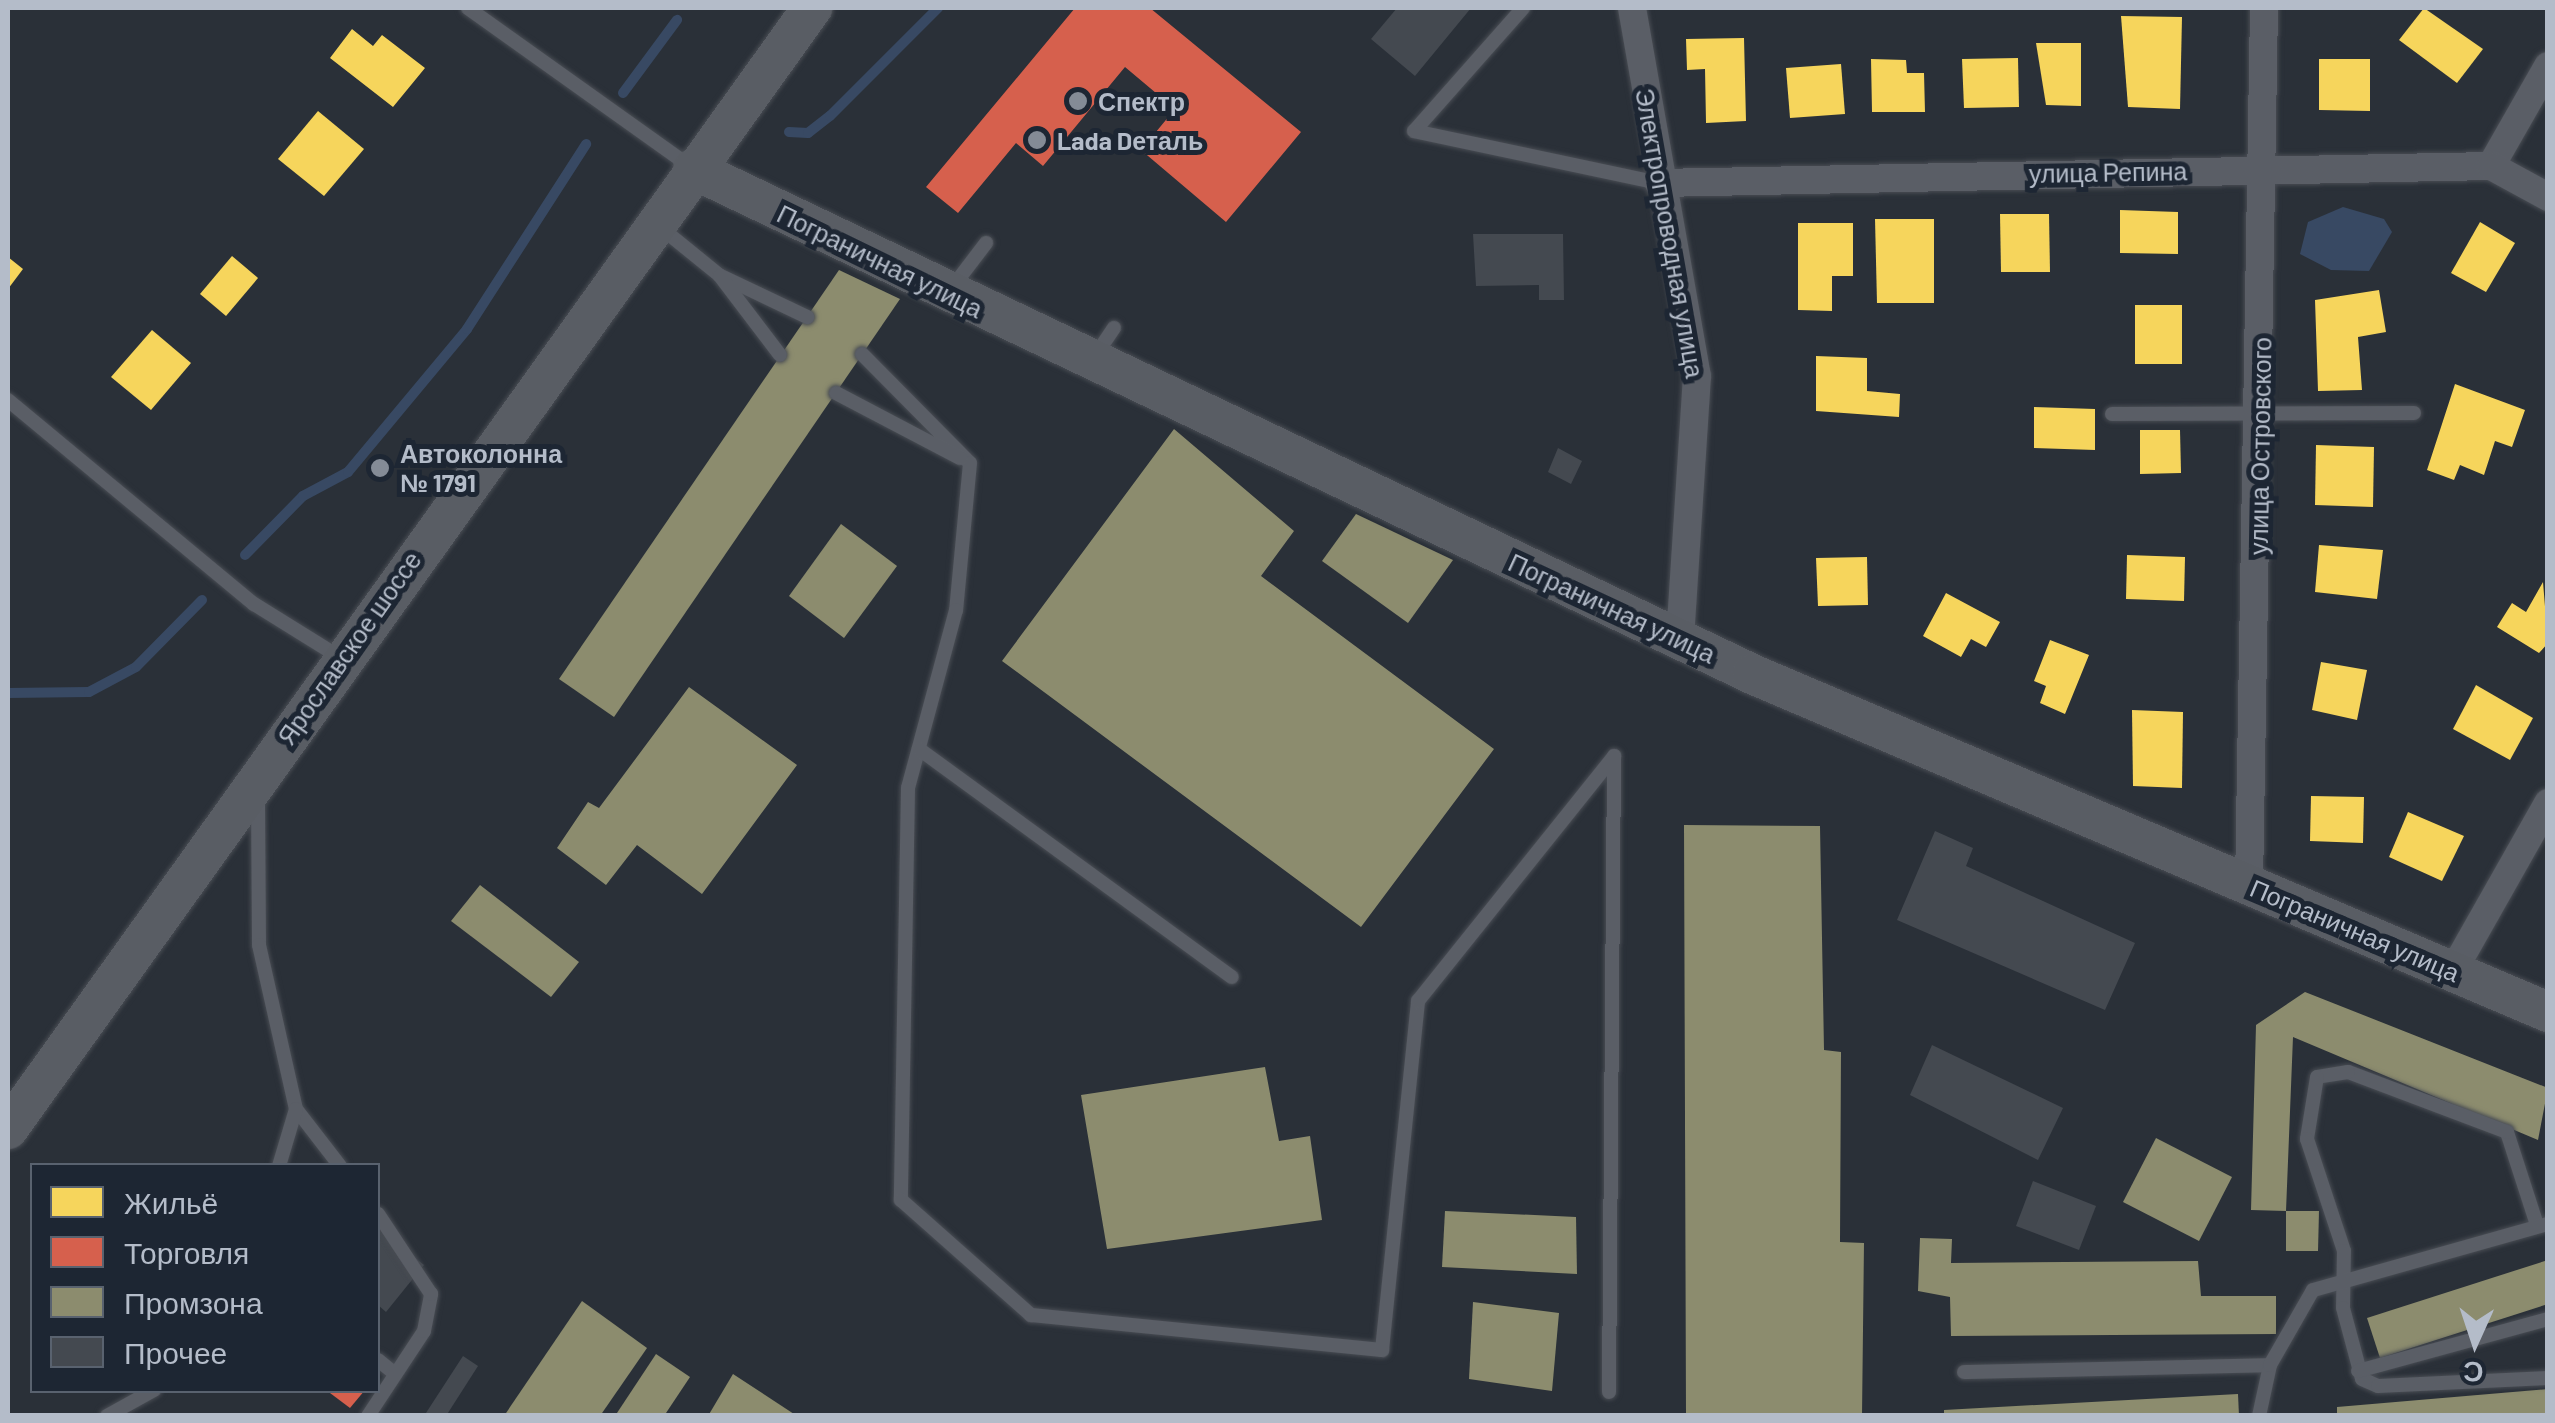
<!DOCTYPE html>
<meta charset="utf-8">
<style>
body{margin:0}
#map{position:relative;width:2555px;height:1423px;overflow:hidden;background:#2a3038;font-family:Barlow,sans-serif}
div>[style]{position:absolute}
.water>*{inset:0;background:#384963}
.homes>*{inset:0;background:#f6d55c}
.shops>*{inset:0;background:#d6604d}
.industry>*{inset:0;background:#8c8c6e}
.stream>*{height:10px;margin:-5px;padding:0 5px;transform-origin:5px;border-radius:5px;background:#384963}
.building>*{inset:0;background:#444950}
.roads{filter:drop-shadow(0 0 2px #484c53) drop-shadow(0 0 2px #484c53)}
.lane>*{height:14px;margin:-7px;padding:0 7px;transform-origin:7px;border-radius:7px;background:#5a5e66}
.street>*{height:28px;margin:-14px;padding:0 14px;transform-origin:14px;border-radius:14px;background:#5a5e66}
.secondary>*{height:40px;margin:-20px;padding:0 20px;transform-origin:20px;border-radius:20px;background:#595d64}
.dots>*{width:28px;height:28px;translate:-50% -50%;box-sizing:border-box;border:5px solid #1d2633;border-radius:50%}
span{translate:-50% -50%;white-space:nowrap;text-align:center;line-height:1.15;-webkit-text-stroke:10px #1d2633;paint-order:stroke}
.poi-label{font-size:25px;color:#b4bcc9;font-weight:700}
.left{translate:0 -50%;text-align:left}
.street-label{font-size:25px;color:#b4bcc9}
.frame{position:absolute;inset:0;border:10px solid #b4bcc9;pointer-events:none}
.legend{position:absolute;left:30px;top:1163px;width:350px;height:230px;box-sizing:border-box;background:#1d2633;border:2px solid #59626f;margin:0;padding:12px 18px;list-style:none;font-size:30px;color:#b4bcc9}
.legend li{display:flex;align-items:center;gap:20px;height:50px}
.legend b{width:50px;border:2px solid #59626f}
.north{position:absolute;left:2425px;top:1293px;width:100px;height:100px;-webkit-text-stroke:8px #1d2633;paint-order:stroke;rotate:183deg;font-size:28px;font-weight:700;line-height:40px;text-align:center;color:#b4bcc9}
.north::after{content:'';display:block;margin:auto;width:35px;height:45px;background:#b4bcc9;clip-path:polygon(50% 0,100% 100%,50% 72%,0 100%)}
</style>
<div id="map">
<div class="water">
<div style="clip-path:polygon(2343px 207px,2384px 219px,2392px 232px,2369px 271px,2331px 270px,2300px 254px,2308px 222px)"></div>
</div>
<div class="homes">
<div style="clip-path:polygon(2424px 8px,2483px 49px,2457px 83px,2399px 40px)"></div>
<div style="clip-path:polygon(2121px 16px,2182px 17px,2180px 109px,2128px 107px)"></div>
<div style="clip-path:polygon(352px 29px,373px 46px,382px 35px,425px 68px,393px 107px,330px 58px)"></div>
<div style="clip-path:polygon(1744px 38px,1746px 121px,1706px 123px,1705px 69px,1687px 70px,1686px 39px)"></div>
<div style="clip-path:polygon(2036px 43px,2081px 43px,2081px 106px,2046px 105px)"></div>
<div style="clip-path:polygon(2018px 58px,2019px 107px,1964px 108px,1962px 59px)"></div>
<div style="clip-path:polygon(1871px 59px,1906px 60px,1907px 73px,1924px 73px,1925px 112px,1872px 112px)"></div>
<div style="clip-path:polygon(2319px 59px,2370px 59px,2370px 111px,2319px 110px)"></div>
<div style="clip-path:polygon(1841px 64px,1845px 114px,1790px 118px,1786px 68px)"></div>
<div style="clip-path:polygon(318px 111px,364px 149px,324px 196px,278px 159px)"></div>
<div style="clip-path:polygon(2120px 210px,2178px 212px,2178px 254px,2120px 253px)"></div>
<div style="clip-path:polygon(2000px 214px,2049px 214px,2050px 272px,2001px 272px)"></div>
<div style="clip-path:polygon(1875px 219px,1934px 219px,1934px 303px,1877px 303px)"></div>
<div style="clip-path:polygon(2480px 222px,2515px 243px,2486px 292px,2451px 273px)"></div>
<div style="clip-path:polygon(1798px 223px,1853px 223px,1853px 276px,1832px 276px,1832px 311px,1798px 310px)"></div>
<div style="clip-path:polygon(232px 256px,258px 278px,226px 316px,200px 294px)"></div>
<div style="clip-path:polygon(8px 257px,23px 269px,8px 289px)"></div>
<div style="clip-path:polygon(2379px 290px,2386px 332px,2358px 337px,2362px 390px,2318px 391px,2315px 300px)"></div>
<div style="clip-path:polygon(2135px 305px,2182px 305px,2182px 364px,2135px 364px)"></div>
<div style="clip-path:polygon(152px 330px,191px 363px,151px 410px,111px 377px)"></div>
<div style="clip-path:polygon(1816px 356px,1867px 358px,1867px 391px,1900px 394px,1899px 417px,1816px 411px)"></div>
<div style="clip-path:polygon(2455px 384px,2525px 410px,2512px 447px,2495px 441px,2484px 475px,2460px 465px,2454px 480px,2427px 470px)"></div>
<div style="clip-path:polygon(2034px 407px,2095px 409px,2095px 450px,2034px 448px)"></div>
<div style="clip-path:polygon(2140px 430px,2180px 430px,2181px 473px,2140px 474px)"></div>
<div style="clip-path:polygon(2316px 445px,2374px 447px,2373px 507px,2315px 505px)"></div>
<div style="clip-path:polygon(2319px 545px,2383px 550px,2377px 599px,2315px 592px)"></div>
<div style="clip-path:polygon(2127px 555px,2185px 557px,2184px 601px,2126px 599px)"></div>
<div style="clip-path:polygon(1867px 557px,1868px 605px,1818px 606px,1816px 558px)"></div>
<div style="clip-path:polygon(2543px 582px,2548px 643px,2539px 653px,2497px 627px,2512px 603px,2526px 612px)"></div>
<div style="clip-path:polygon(1946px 593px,2000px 622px,1986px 647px,1971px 639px,1961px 657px,1923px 636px)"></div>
<div style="clip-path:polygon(2050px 640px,2089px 655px,2065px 714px,2040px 703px,2046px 686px,2034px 681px)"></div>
<div style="clip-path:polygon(2321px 662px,2367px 670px,2357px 720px,2312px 710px)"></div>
<div style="clip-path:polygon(2476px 685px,2533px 718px,2510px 760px,2453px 729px)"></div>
<div style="clip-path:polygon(2132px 710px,2183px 712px,2182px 788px,2133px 786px)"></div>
<div style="clip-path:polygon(2311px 796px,2364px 797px,2363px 843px,2310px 841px)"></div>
<div style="clip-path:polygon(2408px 812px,2464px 836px,2442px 881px,2389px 857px)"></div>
</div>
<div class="shops">
<div style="clip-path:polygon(1075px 8px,1150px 8px,1301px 132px,1226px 222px,1141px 150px,1175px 109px,1125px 67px,1043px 166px,1016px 143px,958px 213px,926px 187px)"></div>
<div style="clip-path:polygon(326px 1390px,365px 1390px,350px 1408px)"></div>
</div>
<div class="industry">
<div style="clip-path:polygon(839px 270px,900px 299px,614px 717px,559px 679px)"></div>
<div style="clip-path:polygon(1174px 429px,1294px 531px,1261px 576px,1494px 749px,1361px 927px,1002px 661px)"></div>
<div style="clip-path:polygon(1356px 514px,1453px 560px,1408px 623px,1322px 561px)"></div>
<div style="clip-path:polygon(841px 524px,897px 566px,844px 638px,789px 596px)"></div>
<div style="clip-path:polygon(689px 687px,797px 765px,702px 894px,637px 845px,606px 885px,557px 848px,588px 802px,599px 808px)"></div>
<div style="clip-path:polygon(1684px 825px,1820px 826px,1824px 1050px,1841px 1052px,1840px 1242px,1864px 1243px,1862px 1416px,1686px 1416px)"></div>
<div style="clip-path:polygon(480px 885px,579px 962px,551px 997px,451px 921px)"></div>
<div style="clip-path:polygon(2305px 992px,2548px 1088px,2538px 1140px,2293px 1037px,2286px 1211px,2251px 1210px,2256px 1025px)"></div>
<div style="clip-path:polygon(1265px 1067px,1279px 1141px,1310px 1136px,1322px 1220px,1107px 1249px,1081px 1095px)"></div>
<div style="clip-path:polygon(2156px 1138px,2232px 1177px,2199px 1241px,2123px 1202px)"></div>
<div style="clip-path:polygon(1445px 1211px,1576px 1217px,1577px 1274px,1442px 1267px)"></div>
<div style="clip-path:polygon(2286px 1211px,2319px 1211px,2318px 1251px,2286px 1251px)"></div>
<div style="clip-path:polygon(1920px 1238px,1952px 1239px,1951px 1263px,2198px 1261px,2201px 1296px,2276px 1296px,2276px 1334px,1951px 1336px,1950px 1297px,1918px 1291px)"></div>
<div style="clip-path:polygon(2548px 1260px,2548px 1304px,2380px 1358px,2367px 1318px)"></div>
<div style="clip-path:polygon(582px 1301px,647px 1348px,600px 1416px,504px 1416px)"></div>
<div style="clip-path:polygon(1473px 1302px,1559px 1313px,1552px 1391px,1469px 1379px)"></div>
<div style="clip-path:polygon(656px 1354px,690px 1377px,664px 1416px,615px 1416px)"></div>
<div style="clip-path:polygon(733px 1374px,797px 1416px,708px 1416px)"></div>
<div style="clip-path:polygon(2548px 1389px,2548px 1416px,2337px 1416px,2337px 1407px)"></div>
<div style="clip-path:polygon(2238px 1394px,2239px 1416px,1944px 1416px,1944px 1410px)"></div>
</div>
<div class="stream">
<div style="left:623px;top:93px;width:91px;rotate:-53.5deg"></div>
<div style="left:789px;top:132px;width:19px;rotate:3deg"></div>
<div style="left:808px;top:133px;width:28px;rotate:-38deg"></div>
<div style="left:830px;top:116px;width:153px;rotate:-45deg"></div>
<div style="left:245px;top:555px;width:83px;rotate:-45.5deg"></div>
<div style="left:303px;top:496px;width:51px;rotate:-28.1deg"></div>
<div style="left:348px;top:472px;width:186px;rotate:-50.2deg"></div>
<div style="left:467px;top:329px;width:220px;rotate:-57.2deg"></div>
<div style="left:8px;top:693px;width:81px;rotate:-0.7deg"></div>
<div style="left:89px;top:692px;width:53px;rotate:-28deg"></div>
<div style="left:136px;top:667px;width:94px;rotate:-45.4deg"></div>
</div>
<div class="building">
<div style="clip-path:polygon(1397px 8px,1471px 8px,1415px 76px,1371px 39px)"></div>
<div style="clip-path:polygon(1473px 234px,1563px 234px,1564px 300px,1539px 300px,1539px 285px,1476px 286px)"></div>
<div style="clip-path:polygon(1558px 448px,1582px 461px,1571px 484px,1548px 472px)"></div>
<div style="clip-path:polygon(1935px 831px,1973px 848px,1966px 866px,2135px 943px,2105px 1010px,1897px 920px)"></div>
<div style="clip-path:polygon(1932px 1045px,2063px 1108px,2038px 1160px,1910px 1095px)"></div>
<div style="clip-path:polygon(2033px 1181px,2096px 1206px,2079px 1250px,2016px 1226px)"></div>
<div style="clip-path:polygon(378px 1228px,424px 1265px,386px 1312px,378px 1305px)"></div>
<div style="clip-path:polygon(463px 1356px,478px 1366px,446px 1416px,424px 1416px)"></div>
</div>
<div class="roads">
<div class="lane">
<div style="left:468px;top:8px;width:275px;rotate:35.5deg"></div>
<div style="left:1523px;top:8px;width:164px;rotate:131.5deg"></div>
<div style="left:1414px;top:131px;width:250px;rotate:12deg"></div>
<div style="left:660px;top:227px;width:76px;rotate:39.1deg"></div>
<div style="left:719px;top:275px;width:98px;rotate:25.5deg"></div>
<div style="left:720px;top:276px;width:99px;rotate:52.8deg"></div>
<div style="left:951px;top:289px;width:58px;rotate:-52.7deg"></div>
<div style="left:862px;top:354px;width:153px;rotate:45.3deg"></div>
<div style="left:970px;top:463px;width:148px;rotate:95.4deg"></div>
<div style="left:956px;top:610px;width:184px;rotate:105.1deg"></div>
<div style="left:908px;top:788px;width:412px;rotate:91deg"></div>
<div style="left:901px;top:1200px;width:174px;rotate:41.5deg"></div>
<div style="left:1031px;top:1315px;width:353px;rotate:5.7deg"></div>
<div style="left:1382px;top:1350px;width:351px;rotate:-84.1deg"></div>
<div style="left:1418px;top:1001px;width:314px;rotate:-51.3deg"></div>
<div style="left:1614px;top:756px;width:636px;rotate:90.45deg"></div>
<div style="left:1095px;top:356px;width:34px;rotate:-56deg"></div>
<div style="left:836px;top:393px;width:140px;rotate:27.7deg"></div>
<div style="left:8px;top:400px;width:320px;rotate:39.7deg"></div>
<div style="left:254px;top:604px;width:102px;rotate:31.8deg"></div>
<div style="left:2112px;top:414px;width:302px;rotate:-0.2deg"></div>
<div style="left:919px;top:749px;width:387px;rotate:36.1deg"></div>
<div style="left:258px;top:800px;width:145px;rotate:89.6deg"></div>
<div style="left:259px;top:945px;width:168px;rotate:77.3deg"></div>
<div style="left:296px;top:1109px;width:72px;rotate:52.3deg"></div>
<div style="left:279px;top:1166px;width:59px;rotate:-73.4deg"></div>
<div style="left:2537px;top:1225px;width:98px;rotate:-107.9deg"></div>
<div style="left:2507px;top:1132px;width:170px;rotate:-159.3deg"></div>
<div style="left:2348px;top:1072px;width:31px;rotate:171deg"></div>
<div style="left:2317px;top:1077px;width:63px;rotate:99.2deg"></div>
<div style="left:2307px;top:1139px;width:118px;rotate:71.7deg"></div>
<div style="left:2344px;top:1251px;width:57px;rotate:91deg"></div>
<div style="left:2343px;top:1308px;width:73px;rotate:75deg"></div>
<div style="left:2362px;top:1379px;width:17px;rotate:24deg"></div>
<div style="left:2378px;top:1386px;width:170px;rotate:-2.7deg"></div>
<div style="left:378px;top:1360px;width:22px;rotate:39deg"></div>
<div style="left:2358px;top:1371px;width:197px;rotate:-15.3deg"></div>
<div style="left:1964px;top:1372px;width:306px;rotate:-1.3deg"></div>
<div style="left:107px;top:1416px;width:54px;rotate:-29deg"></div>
<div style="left:368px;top:1416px;width:102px;rotate:-56.6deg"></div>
<div style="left:424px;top:1331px;width:38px;rotate:-79deg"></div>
<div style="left:431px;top:1294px;width:96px;rotate:-123.5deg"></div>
<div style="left:2259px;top:1416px;width:52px;rotate:-77.8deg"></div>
<div style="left:2270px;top:1365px;width:86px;rotate:-60.2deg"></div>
<div style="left:2313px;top:1290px;width:244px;rotate:-15.7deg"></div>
</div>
<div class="street">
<div style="left:1632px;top:8px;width:374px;rotate:80deg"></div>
<div style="left:1697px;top:376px;width:265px;rotate:93.7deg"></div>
<div style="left:2491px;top:166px;width:115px;rotate:-60.3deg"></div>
<div style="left:1659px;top:183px;width:832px;rotate:-1.17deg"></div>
<div style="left:2491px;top:166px;width:65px;rotate:28.5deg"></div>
<div style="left:2249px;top:885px;width:877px;rotate:-89.02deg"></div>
<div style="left:2453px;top:971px;width:193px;rotate:-60.5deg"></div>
</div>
<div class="secondary">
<div style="left:693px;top:169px;width:1173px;rotate:25.49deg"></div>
<div style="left:1752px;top:674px;width:865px;rotate:23.01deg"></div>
<div style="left:8px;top:1129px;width:1380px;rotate:-54.35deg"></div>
</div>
</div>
<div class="dots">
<div style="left:1078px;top:101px;background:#848b96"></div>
<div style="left:1037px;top:140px;background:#848b96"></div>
<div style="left:380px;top:468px;background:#848b96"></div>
</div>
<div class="poi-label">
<span class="left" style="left:1098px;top:101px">Спектр</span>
<span class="left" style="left:1057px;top:140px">Lada Dеталь</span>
<span class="left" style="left:400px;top:468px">Автоколонна<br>№ 1791</span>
</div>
<div class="street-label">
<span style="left:2108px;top:172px;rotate:-1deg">улица Репина</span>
<span style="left:1670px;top:233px;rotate:80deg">Электропроводная улица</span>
<span style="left:880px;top:261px;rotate:26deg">Пограничная улица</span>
<span style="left:2260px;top:446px;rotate:-89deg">улица Островского</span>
<span style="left:1612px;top:608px;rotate:25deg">Пограничная улица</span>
<span style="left:349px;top:648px;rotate:-55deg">Ярославское шоссе</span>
<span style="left:2355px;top:930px;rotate:23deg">Пограничная улица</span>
</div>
<div class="frame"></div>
<ul class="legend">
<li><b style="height:28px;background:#f6d55c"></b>Жильё</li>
<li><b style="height:28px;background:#d6604d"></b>Торговля</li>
<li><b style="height:28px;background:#8c8c6e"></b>Промзона</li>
<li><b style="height:28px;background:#444950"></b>Прочее</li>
</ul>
<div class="north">С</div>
</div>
